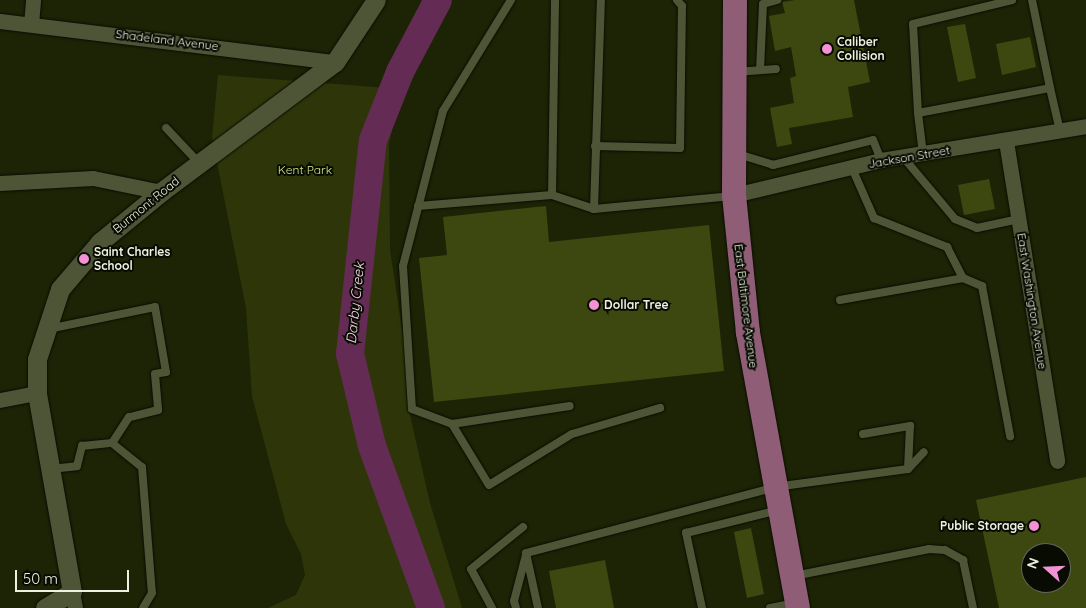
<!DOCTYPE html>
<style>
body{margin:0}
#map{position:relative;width:1086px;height:608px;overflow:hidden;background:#1d2305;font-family:Quicksand,sans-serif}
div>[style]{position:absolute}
.green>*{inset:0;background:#2e3609}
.river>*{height:28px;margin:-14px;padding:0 14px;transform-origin:14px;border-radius:14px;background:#642c54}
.building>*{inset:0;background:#3d4811}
.roads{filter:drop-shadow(0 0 1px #080c00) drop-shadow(0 0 1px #080c00)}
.service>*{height:8px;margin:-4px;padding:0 4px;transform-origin:4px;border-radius:4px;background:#4d5536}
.minor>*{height:15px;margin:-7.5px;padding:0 7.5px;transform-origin:7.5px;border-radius:7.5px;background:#4d5536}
.tertiary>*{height:19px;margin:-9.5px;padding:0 9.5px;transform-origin:9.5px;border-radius:9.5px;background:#4d5536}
.primary>*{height:24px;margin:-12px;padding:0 12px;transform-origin:12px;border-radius:12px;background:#8f5e76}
.dots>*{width:14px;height:14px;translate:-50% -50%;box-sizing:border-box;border:2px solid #080b02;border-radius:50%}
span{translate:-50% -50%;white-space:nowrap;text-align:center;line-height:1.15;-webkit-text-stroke:4px #080b02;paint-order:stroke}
.street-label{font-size:12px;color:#edf2e0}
.poi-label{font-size:12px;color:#edf2e0;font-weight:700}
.left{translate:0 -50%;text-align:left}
.right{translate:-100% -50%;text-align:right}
.park-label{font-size:12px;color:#d1e885}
.water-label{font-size:14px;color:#fad6ed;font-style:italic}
.north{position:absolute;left:1021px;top:543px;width:50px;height:50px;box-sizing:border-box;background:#080b02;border:1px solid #64675b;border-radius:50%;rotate:290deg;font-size:14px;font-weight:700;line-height:20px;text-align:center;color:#edf2e0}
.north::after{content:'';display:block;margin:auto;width:18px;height:22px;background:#f391d5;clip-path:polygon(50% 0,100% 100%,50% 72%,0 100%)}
.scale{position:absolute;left:15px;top:570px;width:114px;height:22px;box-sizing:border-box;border:2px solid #edf2e0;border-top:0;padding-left:6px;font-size:15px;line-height:18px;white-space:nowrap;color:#edf2e0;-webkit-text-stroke:4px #080b02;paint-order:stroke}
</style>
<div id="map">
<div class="green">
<div style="clip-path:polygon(218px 75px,400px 89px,389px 144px,390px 250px,405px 349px,407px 402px,430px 503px,462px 608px,268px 608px,296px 595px,305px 575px,301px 554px,286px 524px,252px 396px,246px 308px,212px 137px)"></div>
</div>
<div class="river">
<div style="left:431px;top:608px;width:172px;rotate:-110deg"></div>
<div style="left:372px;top:446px;width:95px;rotate:-103.4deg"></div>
<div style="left:350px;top:354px;width:215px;rotate:-83.9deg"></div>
<div style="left:373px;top:140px;width:73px;rotate:-68.3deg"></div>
<div style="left:400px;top:72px;width:81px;rotate:-62.2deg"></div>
</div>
<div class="building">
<div style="clip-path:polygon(795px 0,854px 0,870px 82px,848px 87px,853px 117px,789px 128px,792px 144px,777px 147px,770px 108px,794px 103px,790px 78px,796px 76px,791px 47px,775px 51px,769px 16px,785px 13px,782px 2px)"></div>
<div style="clip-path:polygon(965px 24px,976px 78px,958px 82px,947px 27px)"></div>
<div style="clip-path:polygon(1030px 37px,1036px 67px,1002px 75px,996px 44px)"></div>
<div style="clip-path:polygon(989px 179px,995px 209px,964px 215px,958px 185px)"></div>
<div style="clip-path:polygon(546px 206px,549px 242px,709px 225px,724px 371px,434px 402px,419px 258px,447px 255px,443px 217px)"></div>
<div style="clip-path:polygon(evenodd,1086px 477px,1086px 608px,999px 608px,976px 500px,1086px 477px,1031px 553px,1061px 553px,1061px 583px,1031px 583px,1031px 553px)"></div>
<div style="clip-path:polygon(751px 528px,764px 594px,747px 598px,734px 532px)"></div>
<div style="clip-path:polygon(605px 560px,614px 608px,556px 608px,549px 571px)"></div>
</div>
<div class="roads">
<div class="service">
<div style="left:511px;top:0;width:130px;rotate:121.5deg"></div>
<div style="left:443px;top:111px;width:160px;rotate:104.5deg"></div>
<div style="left:403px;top:266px;width:143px;rotate:86.4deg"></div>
<div style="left:412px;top:409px;width:43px;rotate:20.6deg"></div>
<div style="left:452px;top:424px;width:71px;rotate:58.8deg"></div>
<div style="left:489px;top:485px;width:97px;rotate:-31.6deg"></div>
<div style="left:572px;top:434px;width:92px;rotate:-16.5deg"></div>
<div style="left:1032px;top:0;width:90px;rotate:78.4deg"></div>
<div style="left:760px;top:70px;width:66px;rotate:-87.4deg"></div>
<div style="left:763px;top:4px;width:15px;rotate:-16deg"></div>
<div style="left:736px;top:72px;width:40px;rotate:-4.3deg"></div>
<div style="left:918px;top:113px;width:89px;rotate:-93.2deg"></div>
<div style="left:913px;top:24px;width:102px;rotate:-13.6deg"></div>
<div style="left:166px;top:128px;width:48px;rotate:46.7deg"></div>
<div style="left:595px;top:146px;width:85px;rotate:1.3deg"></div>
<div style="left:680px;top:148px;width:142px;rotate:-89.2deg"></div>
<div style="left:682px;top:6px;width:8px;rotate:-130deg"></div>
<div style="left:738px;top:154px;width:37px;rotate:17deg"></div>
<div style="left:773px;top:165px;width:103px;rotate:-14deg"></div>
<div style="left:873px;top:140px;width:22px;rotate:68deg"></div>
<div style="left:923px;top:154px;width:41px;rotate:-97deg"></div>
<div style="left:918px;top:113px;width:134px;rotate:-10.7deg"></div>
<div style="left:1050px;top:88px;width:44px;rotate:76.9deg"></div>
<div style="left:903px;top:157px;width:81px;rotate:50deg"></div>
<div style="left:955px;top:219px;width:24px;rotate:22deg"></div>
<div style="left:977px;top:228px;width:43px;rotate:-12.1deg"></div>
<div style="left:852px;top:168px;width:55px;rotate:66.3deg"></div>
<div style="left:874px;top:218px;width:79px;rotate:21.7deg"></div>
<div style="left:947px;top:247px;width:35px;rotate:63deg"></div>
<div style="left:963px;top:278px;width:21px;rotate:23deg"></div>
<div style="left:982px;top:286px;width:153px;rotate:79.4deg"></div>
<div style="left:552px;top:195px;width:195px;rotate:-89.1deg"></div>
<div style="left:418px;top:206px;width:134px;rotate:-4.7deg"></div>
<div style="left:552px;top:195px;width:44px;rotate:18.4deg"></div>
<div style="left:594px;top:209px;width:209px;rotate:-88.1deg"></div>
<div style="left:594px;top:209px;width:139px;rotate:-5.4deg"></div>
<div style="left:840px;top:300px;width:125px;rotate:-10.1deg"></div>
<div style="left:48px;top:329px;width:109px;rotate:-11.6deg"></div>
<div style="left:155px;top:307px;width:66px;rotate:80.4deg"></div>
<div style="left:166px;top:372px;width:11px;rotate:170deg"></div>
<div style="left:155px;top:374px;width:36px;rotate:85deg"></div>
<div style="left:158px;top:410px;width:30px;rotate:166deg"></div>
<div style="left:129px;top:417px;width:31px;rotate:123deg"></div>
<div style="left:452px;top:424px;width:119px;rotate:-8.7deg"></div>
<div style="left:863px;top:434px;width:48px;rotate:-9.7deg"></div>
<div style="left:910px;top:426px;width:43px;rotate:92.7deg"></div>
<div style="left:50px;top:469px;width:27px;rotate:-6deg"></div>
<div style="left:77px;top:466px;width:21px;rotate:-76deg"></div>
<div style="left:82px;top:446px;width:30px;rotate:-6deg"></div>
<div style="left:112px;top:443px;width:38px;rotate:39deg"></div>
<div style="left:142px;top:467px;width:126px;rotate:85.5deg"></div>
<div style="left:152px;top:593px;width:17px;rotate:121deg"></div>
<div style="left:794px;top:576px;width:138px;rotate:-11.3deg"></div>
<div style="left:929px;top:549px;width:16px;rotate:4deg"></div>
<div style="left:945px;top:550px;width:21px;rotate:29deg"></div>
<div style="left:963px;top:560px;width:49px;rotate:78.2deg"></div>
<div style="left:492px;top:608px;width:44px;rotate:-118.3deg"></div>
<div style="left:471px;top:569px;width:67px;rotate:-38.9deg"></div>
<div style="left:516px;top:608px;width:7px;rotate:-106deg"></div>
<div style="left:514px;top:601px;width:48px;rotate:-75.4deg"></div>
<div style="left:538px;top:608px;width:56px;rotate:-102.3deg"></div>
<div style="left:526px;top:553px;width:258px;rotate:-14.8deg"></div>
<div style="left:775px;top:487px;width:134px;rotate:-7.7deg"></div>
<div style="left:908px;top:469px;width:23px;rotate:-47deg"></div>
<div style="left:702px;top:608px;width:77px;rotate:-102deg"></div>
<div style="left:686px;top:533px;width:95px;rotate:-14deg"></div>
<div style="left:770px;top:608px;width:25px;rotate:-11deg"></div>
</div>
<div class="minor">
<div style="left:0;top:21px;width:337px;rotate:7deg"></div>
<div style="left:31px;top:24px;width:24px;rotate:-85deg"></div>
<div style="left:1006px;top:141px;width:324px;rotate:80.9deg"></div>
<div style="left:0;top:183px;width:93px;rotate:-3.1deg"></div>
<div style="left:93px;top:178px;width:69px;rotate:11.6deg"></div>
<div style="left:734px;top:195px;width:151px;rotate:-13.4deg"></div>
<div style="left:881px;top:160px;width:208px;rotate:-9.4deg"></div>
<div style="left:0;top:400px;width:38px;rotate:-11deg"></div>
<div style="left:72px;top:592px;width:16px;rotate:79deg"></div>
</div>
<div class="tertiary">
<div style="left:45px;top:608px;width:31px;rotate:-31deg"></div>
<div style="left:72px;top:592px;width:202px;rotate:-100deg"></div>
<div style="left:37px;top:393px;width:34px;rotate:-90deg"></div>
<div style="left:37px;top:359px;width:74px;rotate:-71.8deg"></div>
<div style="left:60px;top:289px;width:62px;rotate:-49.6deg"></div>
<div style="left:100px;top:242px;width:79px;rotate:-39.3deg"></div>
<div style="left:161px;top:192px;width:217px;rotate:-36.8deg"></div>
<div style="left:335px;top:62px;width:74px;rotate:-56.5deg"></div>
</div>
<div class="primary">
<div style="left:735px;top:0;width:195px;rotate:90.3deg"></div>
<div style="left:734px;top:195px;width:139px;rotate:84.2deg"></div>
<div style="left:748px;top:333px;width:280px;rotate:79.7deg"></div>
</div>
</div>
<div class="dots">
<div style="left:827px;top:49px;background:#f391d5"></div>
<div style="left:84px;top:259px;background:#f391d5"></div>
<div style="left:594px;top:305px;background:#f391d5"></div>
<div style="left:1034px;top:526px;background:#f391d5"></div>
</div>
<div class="street-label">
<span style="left:167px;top:40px;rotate:7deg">Shadeland Avenue</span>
<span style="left:909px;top:157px;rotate:-10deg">Jackson Street</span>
<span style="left:146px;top:205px;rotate:-39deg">Burmont Road</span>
<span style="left:1032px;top:301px;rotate:81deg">East Washington Avenue</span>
<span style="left:746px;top:306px;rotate:83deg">East Baltimore Avenue</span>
</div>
<div class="poi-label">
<span class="left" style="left:837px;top:49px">Caliber<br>Collision</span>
<span class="left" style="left:94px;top:259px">Saint Charles<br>School</span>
<span class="left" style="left:604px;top:305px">Dollar Tree</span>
<span class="right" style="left:1024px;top:526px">Public Storage</span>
</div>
<div class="park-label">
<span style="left:305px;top:170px">Kent Park</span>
</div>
<div class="water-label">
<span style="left:355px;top:303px;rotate:-84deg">Darby Creek</span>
</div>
<div class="north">N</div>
<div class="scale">50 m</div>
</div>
